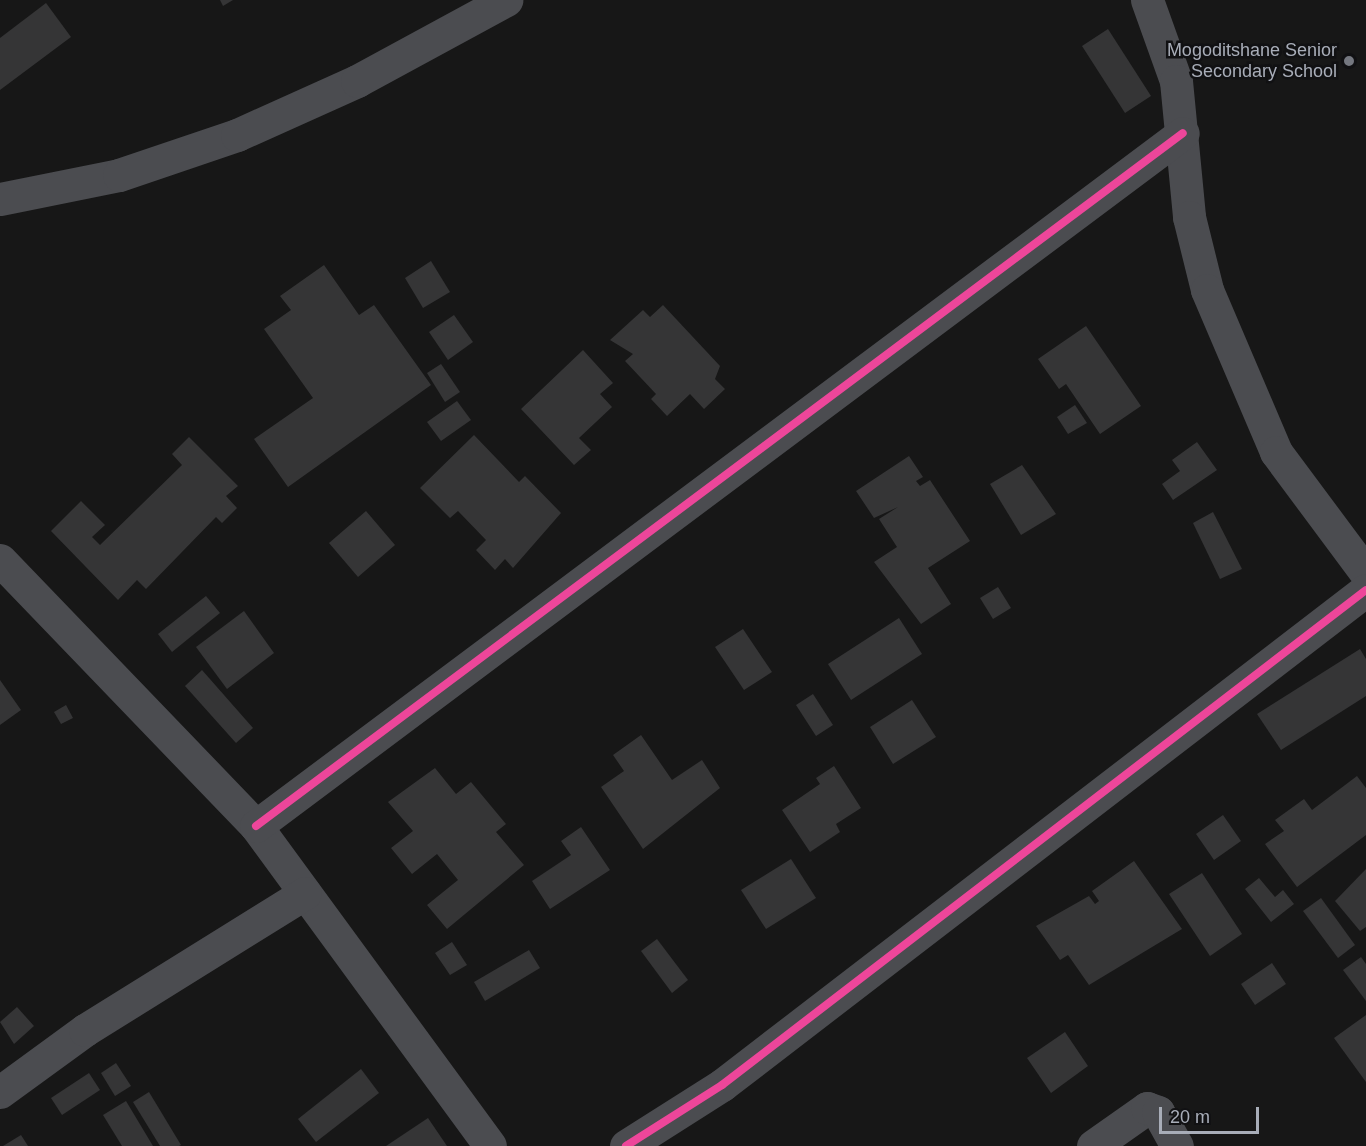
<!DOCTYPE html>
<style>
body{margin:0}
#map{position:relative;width:1366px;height:1146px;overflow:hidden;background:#171717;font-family:Arial,sans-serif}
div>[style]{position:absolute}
.building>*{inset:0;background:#353536}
.street>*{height:33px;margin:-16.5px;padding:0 16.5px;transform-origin:16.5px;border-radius:16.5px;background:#4b4c50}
.cycleway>*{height:8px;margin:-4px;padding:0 4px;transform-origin:4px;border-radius:4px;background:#ed469a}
.dots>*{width:16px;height:16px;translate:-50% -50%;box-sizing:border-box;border:3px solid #111113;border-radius:50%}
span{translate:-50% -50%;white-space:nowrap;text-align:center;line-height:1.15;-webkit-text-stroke:5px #111113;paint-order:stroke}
.poi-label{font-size:18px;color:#a8adb8}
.right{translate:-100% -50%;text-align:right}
.scale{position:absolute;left:1159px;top:1107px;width:100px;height:27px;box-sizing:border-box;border:3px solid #a8adb8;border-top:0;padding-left:8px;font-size:18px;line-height:21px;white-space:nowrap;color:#a8adb8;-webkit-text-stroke:4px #111113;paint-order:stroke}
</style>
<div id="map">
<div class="building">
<div style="clip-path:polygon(220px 0,233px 0,223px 6px)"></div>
<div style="clip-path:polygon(46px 3px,71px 37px,0 90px,0 38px)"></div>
<div style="clip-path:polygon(1108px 29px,1151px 96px,1125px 113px,1082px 46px)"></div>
<div style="clip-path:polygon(431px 261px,450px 292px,423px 308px,405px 278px)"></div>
<div style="clip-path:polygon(324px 265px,359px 315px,374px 305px,431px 385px,288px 487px,254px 439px,313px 398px,264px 329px,291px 310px,280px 296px)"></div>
<div style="clip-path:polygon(663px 305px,720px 366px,715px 379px,725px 389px,704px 409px,690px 394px,667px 416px,651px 399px,656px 394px,625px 361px,633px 354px,610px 340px,643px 310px,650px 317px)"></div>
<div style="clip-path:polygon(454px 315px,473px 342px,448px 360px,429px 332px)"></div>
<div style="clip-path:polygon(1086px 326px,1141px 406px,1100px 434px,1066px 384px,1059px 389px,1038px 359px)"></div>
<div style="clip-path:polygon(583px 350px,613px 383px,600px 394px,612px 407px,579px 438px,591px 450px,574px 465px,521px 409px)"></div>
<div style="clip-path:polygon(441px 364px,460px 392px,445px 402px,427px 373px)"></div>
<div style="clip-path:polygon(457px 401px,471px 420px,441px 441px,427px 422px)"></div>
<div style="clip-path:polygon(1075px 405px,1087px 423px,1068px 434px,1057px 417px)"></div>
<div style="clip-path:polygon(474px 435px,519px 482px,525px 476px,561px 513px,513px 568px,505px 559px,495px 570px,476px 550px,486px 540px,458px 511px,450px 518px,420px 488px)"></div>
<div style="clip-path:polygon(189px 437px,238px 486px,226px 496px,237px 508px,222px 523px,216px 517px,146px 589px,137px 580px,118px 600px,51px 531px,81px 501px,105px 525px,92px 537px,100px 545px,182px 465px,172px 454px)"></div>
<div style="clip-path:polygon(1197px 442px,1217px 470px,1173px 500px,1162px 484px,1180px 471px,1172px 460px)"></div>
<div style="clip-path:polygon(909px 456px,923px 477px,916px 481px,920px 486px,930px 480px,970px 541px,928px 568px,951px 604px,921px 624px,874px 562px,897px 547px,879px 519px,898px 507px,874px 518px,856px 491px)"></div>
<div style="clip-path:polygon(1022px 465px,1056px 514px,1021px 535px,990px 484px)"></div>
<div style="clip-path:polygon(366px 511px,395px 545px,358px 577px,329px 543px)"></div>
<div style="clip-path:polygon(1213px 512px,1242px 569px,1220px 579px,1193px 523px)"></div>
<div style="clip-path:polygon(998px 587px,1011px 608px,993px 619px,980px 598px)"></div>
<div style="clip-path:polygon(206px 596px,220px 613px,172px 652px,158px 634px)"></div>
<div style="clip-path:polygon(244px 611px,274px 653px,227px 689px,196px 647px)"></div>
<div style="clip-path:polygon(899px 618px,922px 654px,851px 700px,828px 664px)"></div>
<div style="clip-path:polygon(743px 629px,772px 672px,744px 690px,715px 647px)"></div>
<div style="clip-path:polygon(1360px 649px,1366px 659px,1366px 696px,1281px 750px,1257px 714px)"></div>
<div style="clip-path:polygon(202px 670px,253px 728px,236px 743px,185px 686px)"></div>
<div style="clip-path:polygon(0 680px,21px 710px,0 725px)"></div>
<div style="clip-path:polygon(813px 694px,833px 725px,816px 736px,796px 705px)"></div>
<div style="clip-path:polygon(912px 700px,936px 737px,893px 764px,870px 727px)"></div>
<div style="clip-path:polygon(66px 705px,73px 718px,61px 724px,54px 712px)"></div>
<div style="clip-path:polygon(641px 735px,672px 780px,702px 760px,720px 788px,643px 849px,601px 787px,624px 771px,613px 755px)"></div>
<div style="clip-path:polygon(834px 766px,861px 808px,836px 824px,840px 832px,810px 852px,782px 810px,820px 784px,816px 778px)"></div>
<div style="clip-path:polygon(435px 768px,456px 794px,471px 782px,506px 824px,496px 832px,524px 865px,447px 929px,427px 905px,458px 880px,437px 854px,412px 874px,391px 848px,413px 831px,388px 802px)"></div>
<div style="clip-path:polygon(1357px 776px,1366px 788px,1366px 835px,1297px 887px,1265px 844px,1284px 831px,1275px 820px,1304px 799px,1312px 810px)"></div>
<div style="clip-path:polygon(1223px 815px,1241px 841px,1214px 860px,1196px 834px)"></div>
<div style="clip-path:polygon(581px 827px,610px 870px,550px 909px,532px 881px,571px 855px,561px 841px)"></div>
<div style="clip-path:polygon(791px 859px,816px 898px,766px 929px,741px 890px)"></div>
<div style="clip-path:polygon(1134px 861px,1182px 929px,1089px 985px,1068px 955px,1060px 960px,1036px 926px,1089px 896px,1095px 904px,1099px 901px,1092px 891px)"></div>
<div style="clip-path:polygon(1366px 869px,1366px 927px,1360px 931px,1335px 901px)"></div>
<div style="clip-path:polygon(1202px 873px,1242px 934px,1210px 956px,1169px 894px)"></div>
<div style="clip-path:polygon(1259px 878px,1275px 897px,1283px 890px,1294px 904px,1271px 922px,1245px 889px)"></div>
<div style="clip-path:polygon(1321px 898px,1355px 945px,1338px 958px,1303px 911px)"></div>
<div style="clip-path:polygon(657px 939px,688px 980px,672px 993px,641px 951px)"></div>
<div style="clip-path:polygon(452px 942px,467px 965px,450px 975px,435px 953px)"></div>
<div style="clip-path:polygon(529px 950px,540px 968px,485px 1001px,474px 982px)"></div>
<div style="clip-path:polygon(1361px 957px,1366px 964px,1366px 1001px,1343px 970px)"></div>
<div style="clip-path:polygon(1272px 963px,1286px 984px,1255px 1005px,1241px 984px)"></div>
<div style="clip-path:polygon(17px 1007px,34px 1026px,14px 1044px,0 1022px)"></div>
<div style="clip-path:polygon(1366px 1015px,1366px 1082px,1334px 1038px)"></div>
<div style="clip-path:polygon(1065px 1032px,1088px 1066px,1051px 1093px,1027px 1058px)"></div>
<div style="clip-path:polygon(116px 1063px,131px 1086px,115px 1096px,101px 1073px)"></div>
<div style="clip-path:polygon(361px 1069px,379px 1093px,316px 1142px,298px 1119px)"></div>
<div style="clip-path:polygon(89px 1073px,100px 1090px,62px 1115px,51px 1098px)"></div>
<div style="clip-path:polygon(149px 1092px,181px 1145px,179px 1146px,160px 1146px,133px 1102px)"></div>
<div style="clip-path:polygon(126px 1101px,153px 1146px,122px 1146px,103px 1115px)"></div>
<div style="clip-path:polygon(428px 1118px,447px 1146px,386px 1146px)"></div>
<div style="clip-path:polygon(21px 1135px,28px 1146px,3px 1146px)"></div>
</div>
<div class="street">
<div style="left:1147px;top:0;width:86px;rotate:70.3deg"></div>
<div style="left:1176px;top:81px;width:137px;rotate:84.5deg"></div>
<div style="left:1189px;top:217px;width:75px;rotate:76.1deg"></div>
<div style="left:1207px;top:290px;width:176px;rotate:66.9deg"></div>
<div style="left:1276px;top:452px;width:151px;rotate:53.4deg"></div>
<div style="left:0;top:199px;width:121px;rotate:-11.4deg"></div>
<div style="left:119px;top:175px;width:125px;rotate:-18.7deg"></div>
<div style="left:237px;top:135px;width:132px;rotate:-24.2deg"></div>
<div style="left:357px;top:81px;width:170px;rotate:-28.5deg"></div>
<div style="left:0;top:560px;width:369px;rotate:46.1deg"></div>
<div style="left:256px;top:826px;width:396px;rotate:53.8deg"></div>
<div style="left:256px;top:826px;width:1157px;rotate:-36.78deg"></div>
<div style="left:0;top:1092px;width:105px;rotate:-36.1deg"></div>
<div style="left:85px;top:1030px;width:259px;rotate:-31.9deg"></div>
<div style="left:626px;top:1146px;width:114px;rotate:-32.4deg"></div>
<div style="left:722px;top:1085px;width:812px;rotate:-37.55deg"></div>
<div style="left:1093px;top:1146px;width:66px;rotate:-35.1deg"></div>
<div style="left:1147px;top:1108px;width:12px;rotate:20deg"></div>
<div style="left:1158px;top:1112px;width:39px;rotate:61deg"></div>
</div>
<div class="cycleway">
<div style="left:256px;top:826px;width:1157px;rotate:-36.78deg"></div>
<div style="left:626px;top:1146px;width:114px;rotate:-32.4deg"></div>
<div style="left:722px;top:1085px;width:812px;rotate:-37.55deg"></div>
</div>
<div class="dots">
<div style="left:1349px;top:61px;background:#757880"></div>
</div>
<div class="poi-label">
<span class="right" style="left:1337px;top:61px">Mogoditshane Senior<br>Secondary School</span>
</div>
<div class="scale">20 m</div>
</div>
